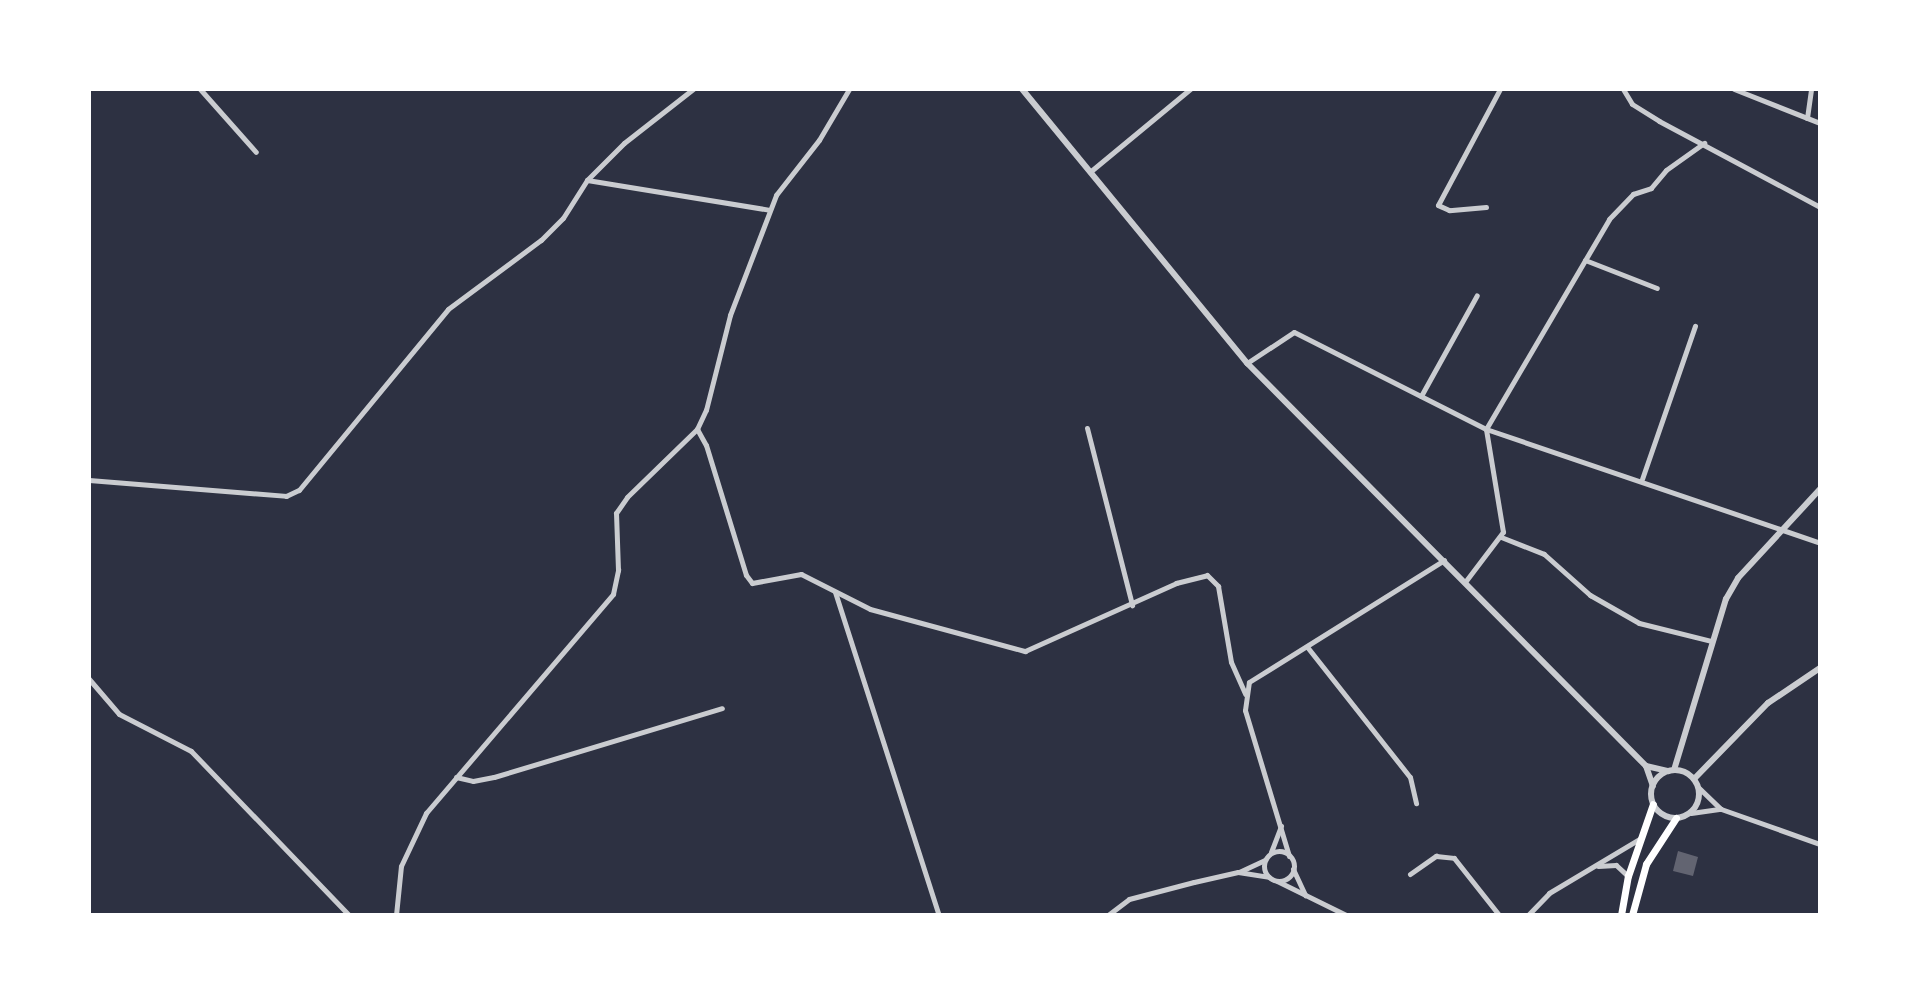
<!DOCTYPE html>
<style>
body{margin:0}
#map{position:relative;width:1909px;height:1004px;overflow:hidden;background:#2d3142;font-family:Literata,serif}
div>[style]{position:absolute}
.building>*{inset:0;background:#626471}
.minor>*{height:5px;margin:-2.5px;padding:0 2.5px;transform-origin:2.5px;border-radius:2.5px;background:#caccd0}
.minor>.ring{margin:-2.5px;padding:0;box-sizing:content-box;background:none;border:5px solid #caccd0;border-radius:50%}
.tertiary>*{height:6px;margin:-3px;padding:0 3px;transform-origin:3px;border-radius:3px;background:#caccd0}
.tertiary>.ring{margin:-3px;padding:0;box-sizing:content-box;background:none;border:6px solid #caccd0;border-radius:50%}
.secondary>*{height:7px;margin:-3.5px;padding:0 3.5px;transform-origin:3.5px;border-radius:3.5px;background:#fff}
span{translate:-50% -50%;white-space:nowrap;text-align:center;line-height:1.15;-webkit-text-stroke:7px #fff;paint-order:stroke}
.frame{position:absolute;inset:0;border:91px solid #fff;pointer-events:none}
</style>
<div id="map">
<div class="building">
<div style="clip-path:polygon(1678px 851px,1698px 857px,1693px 876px,1673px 871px)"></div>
</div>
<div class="minor">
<div style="left:200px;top:89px;width:84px;rotate:48.4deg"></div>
<div style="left:1623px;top:89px;width:17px;rotate:59deg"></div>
<div style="left:1632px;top:104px;width:32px;rotate:32deg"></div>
<div style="left:1659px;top:121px;width:183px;rotate:28.1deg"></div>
<div style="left:1734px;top:89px;width:92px;rotate:21.6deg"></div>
<div style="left:1807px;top:118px;width:29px;rotate:-82deg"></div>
<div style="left:1091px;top:171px;width:129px;rotate:-39.6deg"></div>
<div style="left:587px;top:180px;width:185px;rotate:9.3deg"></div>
<div style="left:1486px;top:207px;width:37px;rotate:175deg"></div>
<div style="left:1449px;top:210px;width:12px;rotate:-156deg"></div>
<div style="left:1438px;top:205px;width:132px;rotate:-61.9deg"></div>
<div style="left:1585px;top:260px;width:77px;rotate:21.3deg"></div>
<div style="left:1247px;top:363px;width:56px;rotate:-33.4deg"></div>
<div style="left:1294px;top:332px;width:215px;rotate:26.8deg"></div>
<div style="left:1486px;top:429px;width:353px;rotate:18.8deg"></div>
<div style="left:1421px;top:396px;width:115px;rotate:-61deg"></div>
<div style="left:1087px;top:428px;width:183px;rotate:75.7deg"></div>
<div style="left:697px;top:429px;width:18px;rotate:61deg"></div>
<div style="left:706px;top:445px;width:136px;rotate:72.9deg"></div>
<div style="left:746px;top:575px;width:10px;rotate:53deg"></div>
<div style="left:752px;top:583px;width:50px;rotate:-10.4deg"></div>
<div style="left:801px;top:574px;width:77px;rotate:26.9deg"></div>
<div style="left:870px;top:609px;width:161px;rotate:15.2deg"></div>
<div style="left:1025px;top:651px;width:166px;rotate:-24.2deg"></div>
<div style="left:1176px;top:583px;width:32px;rotate:-14deg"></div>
<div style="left:1207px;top:575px;width:16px;rotate:45deg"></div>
<div style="left:1218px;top:586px;width:77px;rotate:80.3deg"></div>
<div style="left:1231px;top:662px;width:35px;rotate:66deg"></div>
<div style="left:1642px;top:479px;width:162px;rotate:-70.9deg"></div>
<div style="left:89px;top:480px;width:198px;rotate:4.6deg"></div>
<div style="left:286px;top:496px;width:14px;rotate:-25deg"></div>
<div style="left:299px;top:490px;width:234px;rotate:-50.5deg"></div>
<div style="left:448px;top:309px;width:116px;rotate:-36.6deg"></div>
<div style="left:541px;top:240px;width:31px;rotate:-45deg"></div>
<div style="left:563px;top:218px;width:45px;rotate:-57.7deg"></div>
<div style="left:587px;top:180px;width:52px;rotate:-45deg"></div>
<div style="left:624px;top:143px;width:88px;rotate:-38deg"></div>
<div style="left:1501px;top:537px;width:46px;rotate:21.6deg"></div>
<div style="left:1544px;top:554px;width:62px;rotate:41.7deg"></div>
<div style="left:1590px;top:595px;width:56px;rotate:29.7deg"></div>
<div style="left:1639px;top:623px;width:74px;rotate:14deg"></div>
<div style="left:1465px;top:582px;width:63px;rotate:-52.8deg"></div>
<div style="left:1503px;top:532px;width:104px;rotate:-99.4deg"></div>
<div style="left:1486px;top:429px;width:243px;rotate:-59.6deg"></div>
<div style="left:1609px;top:219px;width:35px;rotate:-46deg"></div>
<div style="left:1633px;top:194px;width:19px;rotate:-18deg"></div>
<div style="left:1651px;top:188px;width:23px;rotate:-50deg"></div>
<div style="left:1666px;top:170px;width:47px;rotate:-35.4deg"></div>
<div style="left:835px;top:592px;width:339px;rotate:72.2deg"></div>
<div style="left:1308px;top:648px;width:164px;rotate:51.7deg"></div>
<div style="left:1410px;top:777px;width:27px;rotate:77deg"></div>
<div style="left:89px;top:679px;width:46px;rotate:49.4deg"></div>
<div style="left:119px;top:714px;width:81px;rotate:27.2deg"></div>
<div style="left:191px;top:751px;width:228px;rotate:46.1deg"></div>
<div style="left:456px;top:777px;width:17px;rotate:13deg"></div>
<div style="left:473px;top:781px;width:21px;rotate:-11deg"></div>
<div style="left:494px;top:777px;width:238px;rotate:-16.8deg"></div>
<div style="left:1699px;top:788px;width:30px;rotate:44deg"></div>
<div style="left:1721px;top:809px;width:105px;rotate:19.5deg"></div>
<div style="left:1691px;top:813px;width:30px;rotate:-8deg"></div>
<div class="ring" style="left:1264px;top:851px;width:25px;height:25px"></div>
<div style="left:1271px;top:852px;width:28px;rotate:-69deg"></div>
<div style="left:1289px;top:856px;width:152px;rotate:-106.8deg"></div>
<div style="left:1245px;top:710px;width:28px;rotate:-82deg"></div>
<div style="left:1249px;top:682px;width:230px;rotate:-32deg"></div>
<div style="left:1598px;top:866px;width:18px;rotate:-3deg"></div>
<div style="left:1616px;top:865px;width:16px;rotate:43deg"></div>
<div style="left:1293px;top:869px;width:29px;rotate:65deg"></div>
<div style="left:1239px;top:872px;width:29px;rotate:-25deg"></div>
<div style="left:1410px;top:874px;width:32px;rotate:-35deg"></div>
<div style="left:1436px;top:856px;width:18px;rotate:6deg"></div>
<div style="left:1454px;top:858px;width:73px;rotate:51.7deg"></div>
<div style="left:1277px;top:881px;width:77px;rotate:26.2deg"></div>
<div style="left:396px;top:915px;width:49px;rotate:-84.2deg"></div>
<div style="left:401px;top:866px;width:59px;rotate:-64.7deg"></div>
<div style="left:426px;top:813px;width:288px;rotate:-49.5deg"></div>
<div style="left:613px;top:594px;width:25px;rotate:-78deg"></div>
<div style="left:618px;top:570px;width:57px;rotate:-92deg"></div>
<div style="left:616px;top:513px;width:19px;rotate:-55deg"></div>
<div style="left:627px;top:497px;width:98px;rotate:-44.2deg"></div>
<div style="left:697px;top:429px;width:21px;rotate:-65deg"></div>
<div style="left:706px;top:410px;width:98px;rotate:-75.8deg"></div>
<div style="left:730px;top:315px;width:129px;rotate:-69deg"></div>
<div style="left:776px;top:195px;width:70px;rotate:-52deg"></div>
<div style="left:819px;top:140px;width:59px;rotate:-59.5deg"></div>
<div style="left:1108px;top:915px;width:26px;rotate:-37deg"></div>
<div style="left:1129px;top:899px;width:67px;rotate:-14.7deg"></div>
<div style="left:1194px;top:882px;width:45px;rotate:-12.8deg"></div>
<div style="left:1238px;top:872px;width:31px;rotate:9deg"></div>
<div style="left:1528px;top:915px;width:30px;rotate:-46deg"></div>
<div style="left:1549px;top:893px;width:107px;rotate:-30.9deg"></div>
</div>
<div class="tertiary">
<div style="left:1022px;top:89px;width:355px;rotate:50.6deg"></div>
<div style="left:1247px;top:363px;width:567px;rotate:45.29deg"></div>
<div style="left:1646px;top:766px;width:21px;rotate:71deg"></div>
<div style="left:1646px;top:766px;width:23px;rotate:13deg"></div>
<div style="left:1674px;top:770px;width:179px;rotate:-73.1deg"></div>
<div style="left:1726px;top:599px;width:24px;rotate:-60deg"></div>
<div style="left:1738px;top:578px;width:121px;rotate:-47.3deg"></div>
<div class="ring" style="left:1651px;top:770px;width:42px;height:42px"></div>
<div style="left:1694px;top:779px;width:106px;rotate:-45.8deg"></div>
<div style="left:1768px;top:703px;width:63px;rotate:-33.9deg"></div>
</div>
<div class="secondary">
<div style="left:1621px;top:915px;width:40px;rotate:-80deg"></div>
<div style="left:1628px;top:876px;width:76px;rotate:-70.9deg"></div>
<div style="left:1632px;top:915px;width:53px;rotate:-74.6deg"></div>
<div style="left:1646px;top:864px;width:55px;rotate:-56.9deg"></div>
</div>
<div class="frame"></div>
</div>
